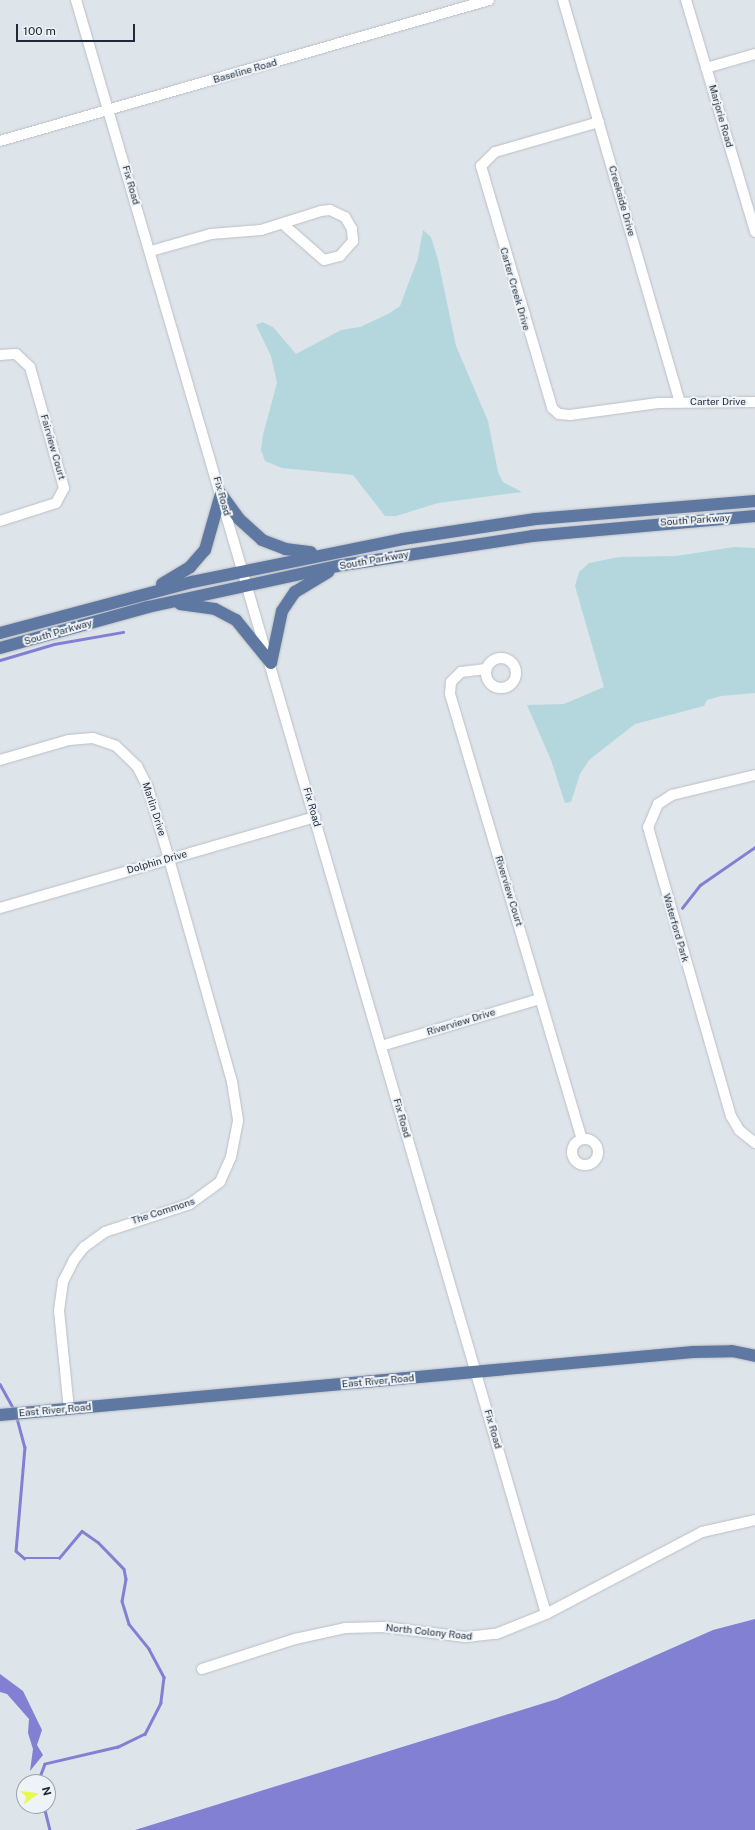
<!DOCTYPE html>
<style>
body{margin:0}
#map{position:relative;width:755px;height:1830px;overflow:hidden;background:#dde4ea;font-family:"Public Sans",sans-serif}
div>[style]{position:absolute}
.green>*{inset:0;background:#b3d7dd}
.water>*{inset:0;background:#8280d3}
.stream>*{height:2.5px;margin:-1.25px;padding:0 1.25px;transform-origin:1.25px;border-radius:1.25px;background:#8280d3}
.roads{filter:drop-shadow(0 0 1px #bcbfc4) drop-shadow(0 0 1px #bcbfc4)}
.minor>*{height:10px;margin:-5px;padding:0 5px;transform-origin:5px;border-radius:5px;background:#fff}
.minor>.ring{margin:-5px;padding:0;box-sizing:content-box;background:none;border:10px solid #fff;border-radius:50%}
.major>*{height:12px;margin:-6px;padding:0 6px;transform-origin:6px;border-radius:6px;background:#5e78a2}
span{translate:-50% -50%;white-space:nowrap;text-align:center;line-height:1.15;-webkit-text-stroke:4px #edf3f7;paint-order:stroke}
.street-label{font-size:10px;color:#1e293a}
.north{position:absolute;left:16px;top:1774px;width:40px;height:40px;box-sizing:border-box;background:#edf3f7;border:1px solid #9aa2ab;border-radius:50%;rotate:75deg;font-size:11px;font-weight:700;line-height:16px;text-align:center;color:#1e293a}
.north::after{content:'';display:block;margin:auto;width:14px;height:18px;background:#e5fa4a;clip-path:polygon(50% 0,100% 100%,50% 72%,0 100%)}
.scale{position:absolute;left:16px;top:24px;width:119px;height:18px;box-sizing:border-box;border:2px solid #1e293a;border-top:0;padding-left:5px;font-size:12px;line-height:14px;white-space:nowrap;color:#1e293a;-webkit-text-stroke:3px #edf3f7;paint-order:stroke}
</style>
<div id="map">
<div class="green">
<div style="clip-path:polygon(423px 230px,431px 237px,438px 260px,456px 346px,488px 421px,498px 472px,503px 482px,522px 492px,438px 503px,396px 516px,385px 516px,353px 475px,282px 468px,265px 461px,261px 450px,263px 435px,277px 383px,271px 356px,256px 325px,262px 322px,273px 327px,296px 354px,341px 330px,360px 327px,388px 314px,400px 306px,418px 258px)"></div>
<div style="clip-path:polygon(734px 547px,755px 548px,755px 693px,721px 696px,707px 700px,704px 706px,635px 724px,589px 760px,580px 774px,571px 802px,565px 803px,551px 760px,527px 705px,564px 704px,604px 687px,575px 586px,579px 572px,589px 563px,619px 557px,676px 556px)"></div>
</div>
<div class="water">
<div style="clip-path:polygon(755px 1619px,755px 1830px,135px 1830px,557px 1699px,713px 1630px)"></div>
<div style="clip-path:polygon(0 1674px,23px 1691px,42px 1730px,37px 1745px,43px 1755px,30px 1771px,33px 1749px,28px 1733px,29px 1719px,7px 1694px,0 1692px)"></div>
</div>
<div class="stream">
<div style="left:0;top:660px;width:56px;rotate:-16.5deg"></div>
<div style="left:54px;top:644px;width:70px;rotate:-9.9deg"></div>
<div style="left:682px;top:908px;width:29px;rotate:-52deg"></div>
<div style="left:700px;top:885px;width:67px;rotate:-34.6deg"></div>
<div style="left:0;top:1384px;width:31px;rotate:61deg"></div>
<div style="left:17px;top:1418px;width:30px;rotate:75deg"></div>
<div style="left:25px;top:1447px;width:104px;rotate:94.9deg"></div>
<div style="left:16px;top:1551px;width:11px;rotate:41deg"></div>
<div style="left:24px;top:1558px;width:35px"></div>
<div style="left:59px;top:1558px;width:35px;rotate:-50deg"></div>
<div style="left:82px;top:1531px;width:19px;rotate:35deg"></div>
<div style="left:98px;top:1542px;width:37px;rotate:46deg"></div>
<div style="left:124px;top:1569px;width:10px;rotate:79deg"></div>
<div style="left:126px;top:1579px;width:22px;rotate:100deg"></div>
<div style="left:122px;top:1601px;width:24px;rotate:73deg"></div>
<div style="left:129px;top:1624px;width:32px;rotate:51deg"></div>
<div style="left:149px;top:1649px;width:32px;rotate:62deg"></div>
<div style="left:164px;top:1677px;width:26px;rotate:97deg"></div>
<div style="left:161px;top:1703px;width:35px;rotate:117deg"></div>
<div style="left:145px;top:1734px;width:30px;rotate:154deg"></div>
<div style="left:118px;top:1747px;width:75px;rotate:166.9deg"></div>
<div style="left:45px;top:1764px;width:19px;rotate:111deg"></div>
<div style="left:44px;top:1806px;width:25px;rotate:76deg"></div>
</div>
<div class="roads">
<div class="minor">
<div style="left:76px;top:0;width:1681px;rotate:73.76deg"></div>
<div style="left:563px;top:0;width:419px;rotate:73.8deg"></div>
<div style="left:686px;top:0;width:242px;rotate:73.4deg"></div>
<div style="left:706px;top:68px;width:51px;rotate:-15.9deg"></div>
<div style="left:599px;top:122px;width:108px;rotate:163.9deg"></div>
<div style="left:495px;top:152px;width:20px;rotate:135deg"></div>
<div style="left:481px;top:166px;width:252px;rotate:73.6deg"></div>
<div style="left:552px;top:408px;width:9px;rotate:41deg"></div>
<div style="left:559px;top:414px;width:11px;rotate:5deg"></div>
<div style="left:570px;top:415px;width:89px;rotate:-7.8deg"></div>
<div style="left:658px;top:403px;width:97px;rotate:-0.6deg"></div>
<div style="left:0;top:141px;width:509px;rotate:-16.08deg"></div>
<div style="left:151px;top:251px;width:62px;rotate:-15.8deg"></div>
<div style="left:211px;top:234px;width:50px;rotate:-4.6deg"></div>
<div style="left:261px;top:230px;width:63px;rotate:-17.6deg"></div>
<div style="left:321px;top:211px;width:9px;rotate:-6deg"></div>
<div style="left:330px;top:210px;width:17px;rotate:25deg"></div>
<div style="left:345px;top:217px;width:14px;rotate:60deg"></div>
<div style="left:352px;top:229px;width:12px;rotate:85deg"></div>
<div style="left:353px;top:241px;width:20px;rotate:131deg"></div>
<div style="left:340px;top:256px;width:16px;rotate:166deg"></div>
<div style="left:324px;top:260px;width:55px;rotate:-138.7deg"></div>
<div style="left:0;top:355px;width:16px;rotate:-4deg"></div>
<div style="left:16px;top:354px;width:19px;rotate:43deg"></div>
<div style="left:30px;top:367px;width:126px;rotate:74.3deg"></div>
<div style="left:64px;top:488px;width:17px;rotate:118deg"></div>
<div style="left:56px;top:503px;width:59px;rotate:162.2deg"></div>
<div class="ring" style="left:486px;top:658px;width:20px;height:20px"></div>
<div style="left:486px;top:669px;width:25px;rotate:173deg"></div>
<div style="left:461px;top:672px;width:14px;rotate:135deg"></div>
<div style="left:451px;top:682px;width:12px;rotate:95deg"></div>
<div style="left:450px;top:694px;width:464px;rotate:73.5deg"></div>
<div style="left:0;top:760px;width:72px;rotate:-16.2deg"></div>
<div style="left:69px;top:740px;width:24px;rotate:-5deg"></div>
<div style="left:93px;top:738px;width:24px;rotate:19deg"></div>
<div style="left:116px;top:746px;width:29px;rotate:44deg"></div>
<div style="left:137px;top:766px;width:25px;rotate:63deg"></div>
<div style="left:148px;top:788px;width:74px;rotate:73.5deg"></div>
<div style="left:169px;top:859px;width:232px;rotate:74.2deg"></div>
<div style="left:232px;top:1082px;width:39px;rotate:81deg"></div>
<div style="left:238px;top:1121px;width:37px;rotate:101deg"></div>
<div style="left:231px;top:1157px;width:27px;rotate:114deg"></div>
<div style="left:220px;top:1182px;width:37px;rotate:144deg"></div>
<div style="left:190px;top:1204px;width:89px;rotate:161.8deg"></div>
<div style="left:105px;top:1232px;width:26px;rotate:144deg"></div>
<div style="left:84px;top:1247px;width:16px;rotate:128deg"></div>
<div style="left:74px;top:1260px;width:25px;rotate:117deg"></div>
<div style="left:63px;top:1282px;width:29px;rotate:98deg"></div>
<div style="left:59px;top:1311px;width:99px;rotate:84.2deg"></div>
<div style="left:755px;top:775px;width:85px;rotate:166.5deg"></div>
<div style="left:672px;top:795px;width:17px;rotate:147deg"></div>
<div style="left:658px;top:804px;width:25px;rotate:113deg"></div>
<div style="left:648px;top:827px;width:301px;rotate:74deg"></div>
<div style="left:731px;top:1116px;width:16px;rotate:60deg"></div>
<div style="left:739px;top:1130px;width:21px;rotate:39deg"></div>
<div style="left:0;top:908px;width:328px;rotate:-16.1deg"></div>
<div style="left:381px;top:1046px;width:166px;rotate:-16.5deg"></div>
<div class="ring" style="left:572px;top:1139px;width:16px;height:16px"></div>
<div style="left:202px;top:1669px;width:98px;rotate:-17.9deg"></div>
<div style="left:295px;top:1639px;width:51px;rotate:-12.4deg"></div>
<div style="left:345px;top:1628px;width:40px;rotate:-1.4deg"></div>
<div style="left:385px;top:1627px;width:81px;rotate:7.1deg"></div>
<div style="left:465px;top:1637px;width:31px;rotate:-6deg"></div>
<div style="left:496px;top:1634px;width:54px;rotate:-21.8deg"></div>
<div style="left:546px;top:1614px;width:176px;rotate:-27.7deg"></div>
<div style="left:702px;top:1532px;width:54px;rotate:-12.8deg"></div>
</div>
<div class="major">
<div style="left:221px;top:494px;width:31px;rotate:54deg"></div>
<div style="left:239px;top:519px;width:31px;rotate:42deg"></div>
<div style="left:262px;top:540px;width:25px;rotate:21deg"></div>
<div style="left:285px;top:549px;width:26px;rotate:7deg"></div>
<div style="left:162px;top:584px;width:33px;rotate:-31deg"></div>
<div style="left:190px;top:567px;width:23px;rotate:-49deg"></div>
<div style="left:205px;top:550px;width:58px;rotate:-74.1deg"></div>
<div style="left:180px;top:604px;width:35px;rotate:8deg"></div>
<div style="left:215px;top:609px;width:24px;rotate:28deg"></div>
<div style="left:236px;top:620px;width:55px;rotate:50.9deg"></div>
<div style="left:0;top:633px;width:199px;rotate:-14.9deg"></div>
<div style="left:192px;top:582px;width:215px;rotate:-11.5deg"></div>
<div style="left:403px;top:539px;width:134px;rotate:-8.6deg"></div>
<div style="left:536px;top:519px;width:220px;rotate:-4.7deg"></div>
<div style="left:0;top:648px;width:154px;rotate:-15.5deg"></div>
<div style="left:148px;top:607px;width:199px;rotate:-12.2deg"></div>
<div style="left:343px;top:565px;width:191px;rotate:-8.7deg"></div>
<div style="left:532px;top:536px;width:224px;rotate:-5.1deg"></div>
<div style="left:271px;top:663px;width:53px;rotate:-78.1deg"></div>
<div style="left:282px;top:611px;width:23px;rotate:-56deg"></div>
<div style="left:295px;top:592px;width:39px;rotate:-31deg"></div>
<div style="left:0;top:1415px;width:696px;rotate:-5.19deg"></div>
<div style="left:693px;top:1352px;width:39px;rotate:-1deg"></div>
<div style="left:732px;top:1351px;width:24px;rotate:12deg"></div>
</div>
</div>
<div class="street-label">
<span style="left:245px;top:71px;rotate:-16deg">Baseline Road</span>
<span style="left:721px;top:116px;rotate:74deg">Marjorie Road</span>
<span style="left:131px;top:185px;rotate:74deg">Fix Road</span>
<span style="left:622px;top:201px;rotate:74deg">Creekside Drive</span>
<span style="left:515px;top:289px;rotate:74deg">Carter Creek Drive</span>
<span style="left:718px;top:402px">Carter Drive</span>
<span style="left:53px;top:447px;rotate:74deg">Fairview Court</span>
<span style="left:222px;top:496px;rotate:74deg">Fix Road</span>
<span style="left:695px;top:520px;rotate:-4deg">South Parkway</span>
<span style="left:374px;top:560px;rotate:-10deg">South Parkway</span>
<span style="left:58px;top:632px;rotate:-16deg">South Parkway</span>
<span style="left:312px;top:807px;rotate:74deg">Fix Road</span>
<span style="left:154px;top:809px;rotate:72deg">Marlin Drive</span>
<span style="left:157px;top:862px;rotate:-16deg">Dolphin Drive</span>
<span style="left:509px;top:891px;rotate:73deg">Riverview Court</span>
<span style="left:676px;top:928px;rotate:74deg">Waterford Park</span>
<span style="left:461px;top:1022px;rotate:-17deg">Riverview Drive</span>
<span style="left:402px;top:1118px;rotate:74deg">Fix Road</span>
<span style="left:163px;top:1211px;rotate:-18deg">The Commons</span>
<span style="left:378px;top:1381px;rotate:-5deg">East River Road</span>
<span style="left:55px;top:1410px;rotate:-5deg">East River Road</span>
<span style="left:493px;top:1429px;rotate:74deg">Fix Road</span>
<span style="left:429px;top:1632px;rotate:6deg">North Colony Road</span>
</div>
<div class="north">N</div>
<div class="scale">100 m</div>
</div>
